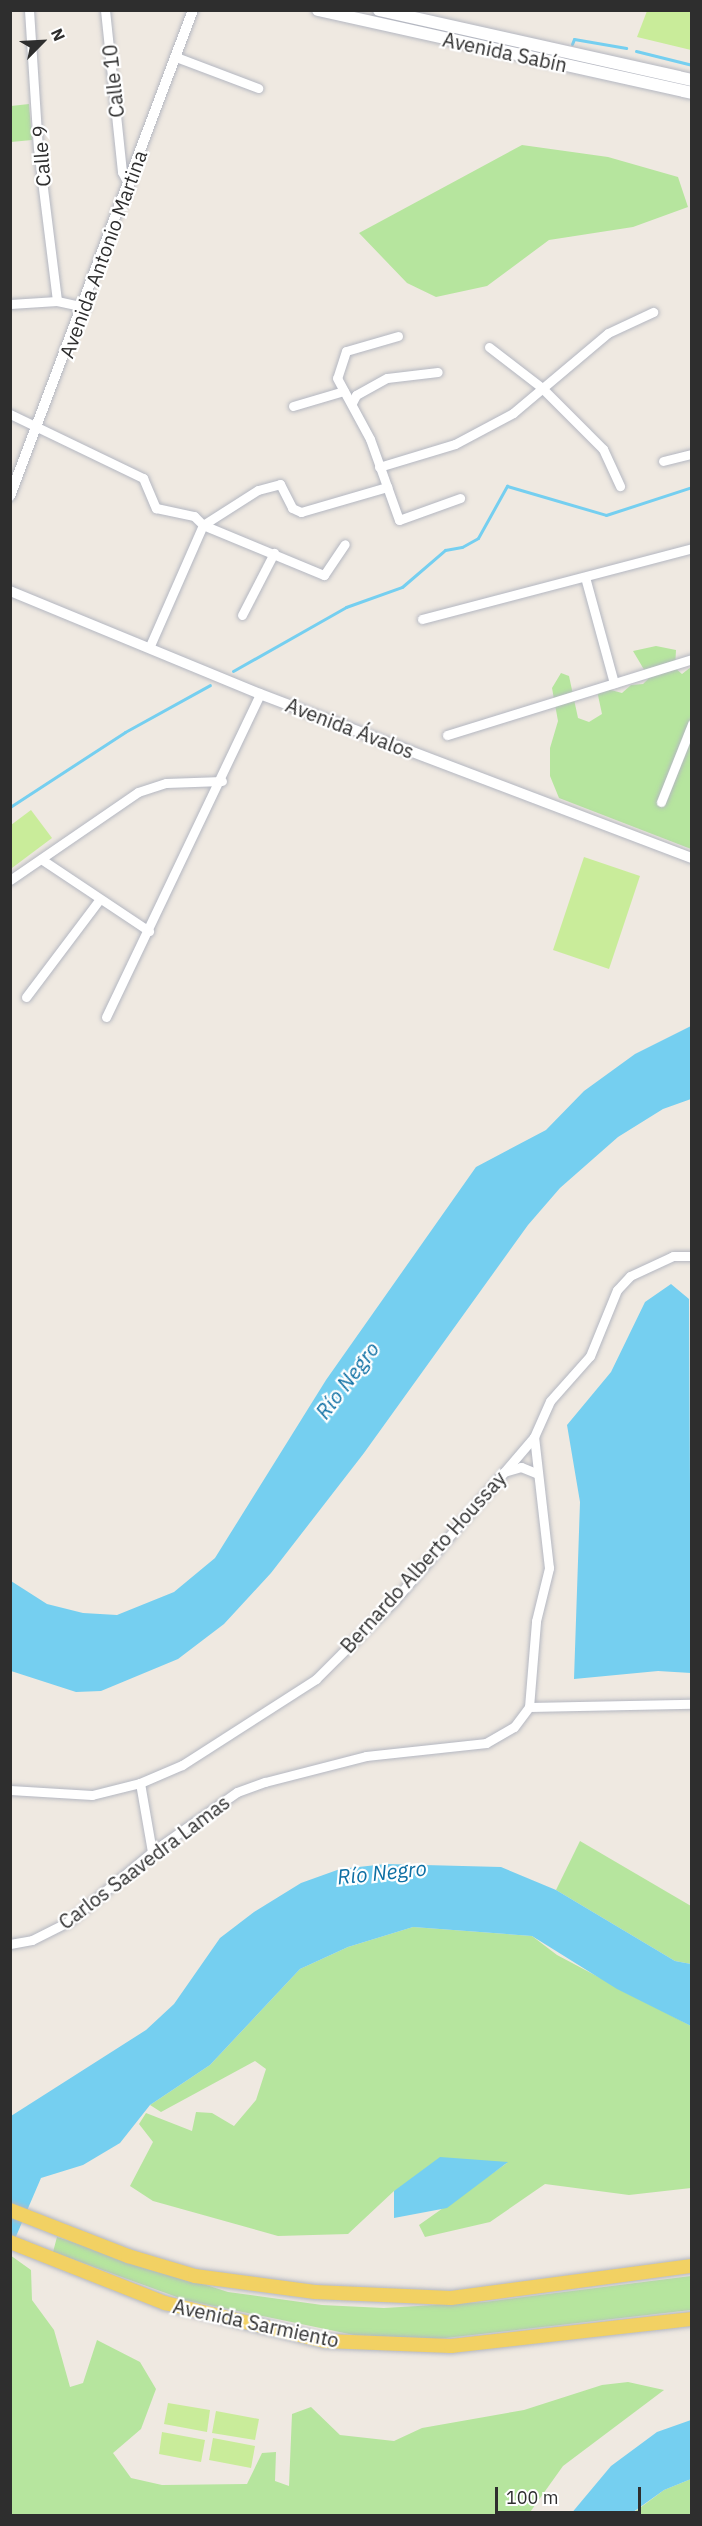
<!DOCTYPE html>
<meta charset="utf-8">
<style>
body{margin:0}
#map{position:relative;width:702px;height:2526px;overflow:hidden;background:#efe9e1;font-family:"IBM Plex Sans",sans-serif}
div>[style]{position:absolute}
.green>*{inset:0;background:#b6e59e}
.pitch>*{inset:0;background:#c9ec9a}
.water>*{inset:0;background:#75cff0}
.stream>*{height:3px;margin:-1.5px;padding:0 1.5px;transform-origin:1.5px;border-radius:1.5px;background:#75cff0}
.roads{filter:drop-shadow(0 0 2px #b4b7c1) drop-shadow(0 0 2px #b4b7c1)}
.minor>*{height:9px;margin:-4.5px;padding:0 4.5px;transform-origin:4.5px;border-radius:4.5px;background:#fff}
.tertiary>*{height:10px;margin:-5px;padding:0 5px;transform-origin:5px;border-radius:5px;background:#fff}
.secondary>*{height:12px;margin:-6px;padding:0 6px;transform-origin:6px;border-radius:6px;background:#fff}
.primary>*{height:14px;margin:-7px;padding:0 7px;transform-origin:7px;border-radius:7px;background:#f2d163}
span{translate:-50% -50%;white-space:nowrap;text-align:center;line-height:1.15;-webkit-text-stroke:4.5px #fff;paint-order:stroke}
.street-label{font-size:20px;color:#2e2e2e}
.water-label{font-size:21px;color:#0d6fa3;font-style:italic}
.frame{position:absolute;inset:0;border:12px solid #2e2e2e;pointer-events:none}
.north{position:absolute;left:12px;top:12px;width:60px;height:60px;-webkit-text-stroke:4px #fff;paint-order:stroke;rotate:66deg;font-size:16px;font-weight:700;line-height:24px;text-align:center;color:#2e2e2e}
.north::after{content:'';display:block;margin:auto;width:21px;height:27px;background:#2e2e2e;clip-path:polygon(50% 0,100% 100%,50% 72%,0 100%)}
.scale{position:absolute;left:495px;top:2487px;width:146px;height:27px;box-sizing:border-box;border:3px solid #2e2e2e;border-top:0;padding-left:8px;font-size:18px;line-height:21px;white-space:nowrap;color:#2e2e2e;-webkit-text-stroke:4px #fff;paint-order:stroke}
</style>
<div id="map">
<div class="green">
<div style="clip-path:polygon(29px 104px,32px 140px,11px 142px,11px 106px)"></div>
<div style="clip-path:polygon(522px 145px,608px 157px,678px 177px,688px 207px,633px 227px,549px 240px,487px 286px,436px 297px,407px 283px,359px 233px)"></div>
<div style="clip-path:polygon(656px 646px,676px 650px,675px 668px,682px 674px,691px 667px,691px 849px,559px 798px,550px 776px,550px 748px,558px 721px,552px 688px,561px 673px,569px 676px,578px 718px,589px 722px,602px 714px,596px 686px,622px 693px,631px 685px,643px 684px,649px 678px,633px 651px)"></div>
<div style="clip-path:polygon(580px 1841px,691px 1906px,691px 1964px,675px 1961px,556px 1890px)"></div>
<div style="clip-path:polygon(413px 1927px,532px 1936px,557px 1955px,691px 2026px,691px 2188px,629px 2195px,545px 2184px,490px 2222px,425px 2237px,419px 2225px,507px 2163px,394px 2191px,348px 2234px,278px 2236px,153px 2201px,130px 2186px,153px 2142px,139px 2124px,146px 2113px,192px 2131px,196px 2112px,212px 2113px,234px 2126px,256px 2100px,266px 2069px,255px 2061px,161px 2112px,150px 2105px,210px 2065px,300px 1969px,348px 1947px)"></div>
<div style="clip-path:polygon(57px 2237px,228px 2292px,322px 2305px,384px 2308px,485px 2302px,691px 2276px,691px 2310px,437px 2339px,354px 2335px,185px 2300px,53px 2252px)"></div>
<div style="clip-path:polygon(10px 2255px,31px 2270px,32px 2300px,54px 2330px,70px 2387px,83px 2383px,97px 2340px,140px 2362px,156px 2389px,141px 2429px,113px 2453px,131px 2478px,162px 2485px,247px 2484px,262px 2453px,276px 2452px,275px 2481px,289px 2486px,292px 2414px,311px 2407px,340px 2435px,394px 2441px,422px 2428px,524px 2410px,602px 2385px,628px 2382px,664px 2390px,563px 2466px,528px 2515px,11px 2515px)"></div>
<div style="clip-path:polygon(691px 2479px,691px 2515px,629px 2516px,664px 2490px)"></div>
</div>
<div class="pitch">
<div style="clip-path:polygon(647px 11px,691px 11px,691px 50px,637px 37px)"></div>
<div style="clip-path:polygon(31px 810px,52px 838px,12px 868px,11px 825px)"></div>
<div style="clip-path:polygon(584px 857px,640px 876px,609px 969px,553px 950px)"></div>
<div style="clip-path:polygon(168px 2403px,210px 2410px,207px 2432px,164px 2424px)"></div>
<div style="clip-path:polygon(216px 2411px,259px 2419px,255px 2440px,212px 2433px)"></div>
<div style="clip-path:polygon(162px 2432px,205px 2440px,201px 2462px,159px 2454px)"></div>
<div style="clip-path:polygon(213px 2438px,255px 2446px,251px 2468px,209px 2460px)"></div>
</div>
<div class="water">
<div style="clip-path:polygon(691px 1026px,691px 1099px,663px 1109px,618px 1137px,560px 1188px,528px 1225px,364px 1453px,271px 1573px,224px 1624px,178px 1659px,101px 1691px,76px 1692px,11px 1671px,11px 1581px,47px 1604px,83px 1613px,117px 1615px,174px 1592px,215px 1558px,326px 1380px,476px 1167px,546px 1130px,584px 1091px,635px 1054px)"></div>
<div style="clip-path:polygon(671px 1284px,689px 1299px,691px 1673px,658px 1671px,574px 1679px,580px 1502px,567px 1425px,611px 1372px,645px 1302px)"></div>
<div style="clip-path:polygon(386px 1864px,501px 1867px,556px 1890px,675px 1961px,691px 1964px,691px 2026px,617px 1989px,532px 1936px,413px 1927px,348px 1947px,300px 1969px,210px 2065px,150px 2105px,120px 2143px,83px 2165px,41px 2178px,11px 2248px,11px 2116px,146px 2030px,174px 2004px,220px 1938px,254px 1912px,301px 1883px,340px 1869px)"></div>
<div style="clip-path:polygon(440px 2157px,508px 2162px,447px 2208px,394px 2218px,394px 2191px)"></div>
<div style="clip-path:polygon(691px 2420px,691px 2479px,664px 2490px,629px 2515px,570px 2515px,611px 2466px,657px 2432px)"></div>
</div>
<div class="stream">
<div style="left:572px;top:44px;width:5px;rotate:-68deg"></div>
<div style="left:574px;top:39px;width:53px;rotate:9.8deg"></div>
<div style="left:636px;top:51px;width:58px;rotate:14deg"></div>
<div style="left:233px;top:671px;width:130px;rotate:-29.5deg"></div>
<div style="left:346px;top:607px;width:59px;rotate:-19.7deg"></div>
<div style="left:402px;top:587px;width:57px;rotate:-40.7deg"></div>
<div style="left:445px;top:550px;width:17px;rotate:-10deg"></div>
<div style="left:462px;top:547px;width:18px;rotate:-29deg"></div>
<div style="left:478px;top:538px;width:60px;rotate:-60.9deg"></div>
<div style="left:507px;top:486px;width:103px;rotate:16.3deg"></div>
<div style="left:606px;top:515px;width:90px;rotate:-18deg"></div>
<div style="left:10px;top:807px;width:137px;rotate:-33.1deg"></div>
<div style="left:125px;top:732px;width:97px;rotate:-28.9deg"></div>
</div>
<div class="roads">
<div class="minor">
<div style="left:29px;top:10px;width:138px;rotate:86.3deg"></div>
<div style="left:38px;top:148px;width:154px;rotate:82.9deg"></div>
<div style="left:105px;top:10px;width:163px;rotate:84deg"></div>
<div style="left:122px;top:172px;width:15px;rotate:62deg"></div>
<div style="left:176px;top:57px;width:88px;rotate:20.7deg"></div>
<div style="left:10px;top:304px;width:47px;rotate:-3.7deg"></div>
<div style="left:57px;top:301px;width:29px;rotate:12deg"></div>
<div style="left:398px;top:336px;width:54px;rotate:163.9deg"></div>
<div style="left:346px;top:351px;width:28px;rotate:108deg"></div>
<div style="left:337px;top:378px;width:69px;rotate:61.6deg"></div>
<div style="left:370px;top:439px;width:86px;rotate:70.3deg"></div>
<div style="left:399px;top:520px;width:65px;rotate:-19.8deg"></div>
<div style="left:489px;top:347px;width:66px;rotate:37.6deg"></div>
<div style="left:541px;top:387px;width:88px;rotate:45deg"></div>
<div style="left:603px;top:449px;width:41px;rotate:65.3deg"></div>
<div style="left:352px;top:403px;width:9px;rotate:-63deg"></div>
<div style="left:356px;top:395px;width:35px;rotate:-29deg"></div>
<div style="left:387px;top:378px;width:51px;rotate:-6.7deg"></div>
<div style="left:293px;top:406px;width:53px;rotate:-16.4deg"></div>
<div style="left:10px;top:414px;width:148px;rotate:25.7deg"></div>
<div style="left:143px;top:478px;width:33px;rotate:67deg"></div>
<div style="left:156px;top:508px;width:39px;rotate:12deg"></div>
<div style="left:194px;top:516px;width:13px;rotate:45deg"></div>
<div style="left:203px;top:525px;width:131px;rotate:22.5deg"></div>
<div style="left:324px;top:575px;width:37px;rotate:-56deg"></div>
<div style="left:663px;top:461px;width:30px;rotate:-14deg"></div>
<div style="left:379px;top:467px;width:79px;rotate:-16.8deg"></div>
<div style="left:455px;top:444px;width:66px;rotate:-28.1deg"></div>
<div style="left:513px;top:413px;width:124px;rotate:-40.1deg"></div>
<div style="left:608px;top:333px;width:50px;rotate:-25deg"></div>
<div style="left:585px;top:577px;width:110px;rotate:74.7deg"></div>
<div style="left:242px;top:615px;width:70px;rotate:-62.7deg"></div>
<div style="left:422px;top:619px;width:279px;rotate:-14.7deg"></div>
<div style="left:149px;top:648px;width:134px;rotate:-66.3deg"></div>
<div style="left:203px;top:525px;width:65px;rotate:-32.5deg"></div>
<div style="left:258px;top:490px;width:23px;rotate:-15deg"></div>
<div style="left:280px;top:484px;width:27px;rotate:63deg"></div>
<div style="left:292px;top:508px;width:10px;rotate:24deg"></div>
<div style="left:301px;top:512px;width:90px;rotate:-16.2deg"></div>
<div style="left:447px;top:735px;width:257px;rotate:-17.2deg"></div>
<div style="left:661px;top:802px;width:84px;rotate:-68.3deg"></div>
<div style="left:41px;top:859px;width:130px;rotate:33.7deg"></div>
<div style="left:10px;top:880px;width:155px;rotate:-34.5deg"></div>
<div style="left:138px;top:792px;width:29px;rotate:-18deg"></div>
<div style="left:166px;top:783px;width:56px;rotate:-2deg"></div>
<div style="left:26px;top:997px;width:121px;rotate:-53deg"></div>
<div style="left:106px;top:1017px;width:358px;rotate:-64.5deg"></div>
<div style="left:504px;top:1472px;width:18px;rotate:-16deg"></div>
<div style="left:521px;top:1467px;width:16px;rotate:22deg"></div>
<div style="left:529px;top:1707px;width:86px;rotate:-85.3deg"></div>
<div style="left:536px;top:1621px;width:55px;rotate:-76.2deg"></div>
<div style="left:549px;top:1568px;width:132px;rotate:-96.5deg"></div>
<div style="left:140px;top:1783px;width:70px;rotate:80.1deg"></div>
<div style="left:10px;top:1790px;width:82px;rotate:3.5deg"></div>
<div style="left:92px;top:1795px;width:49px;rotate:-14deg"></div>
<div style="left:140px;top:1783px;width:46px;rotate:-23.2deg"></div>
<div style="left:182px;top:1765px;width:159px;rotate:-32.7deg"></div>
<div style="left:316px;top:1679px;width:110px;rotate:-45deg"></div>
<div style="left:394px;top:1601px;width:216px;rotate:-49.5deg"></div>
<div style="left:534px;top:1437px;width:39px;rotate:-66deg"></div>
<div style="left:550px;top:1401px;width:60px;rotate:-48.4deg"></div>
<div style="left:590px;top:1356px;width:71px;rotate:-67.8deg"></div>
<div style="left:617px;top:1290px;width:19px;rotate:-47deg"></div>
<div style="left:630px;top:1276px;width:47px;rotate:-24.9deg"></div>
<div style="left:673px;top:1256px;width:19px"></div>
<div style="left:10px;top:1944px;width:22px;rotate:-10deg"></div>
<div style="left:32px;top:1940px;width:40px;rotate:-26.6deg"></div>
<div style="left:68px;top:1922px;width:109px;rotate:-39.8deg"></div>
<div style="left:152px;top:1852px;width:104px;rotate:-35.2deg"></div>
<div style="left:237px;top:1792px;width:30px;rotate:-20deg"></div>
<div style="left:265px;top:1782px;width:104px;rotate:-14.4deg"></div>
<div style="left:366px;top:1756px;width:121px;rotate:-6.2deg"></div>
<div style="left:486px;top:1743px;width:32px;rotate:-30deg"></div>
<div style="left:514px;top:1727px;width:25px;rotate:-53deg"></div>
<div style="left:529px;top:1707px;width:163px;rotate:-1.1deg"></div>
</div>
<div class="tertiary">
<div style="left:10px;top:496px;width:519px;rotate:-69.37deg"></div>
<div style="left:10px;top:591px;width:270px;rotate:22.4deg"></div>
<div style="left:260px;top:694px;width:462px;rotate:20.8deg"></div>
</div>
<div class="secondary">
<div style="left:318px;top:10px;width:383px;rotate:12.5deg"></div>
<div style="left:379px;top:10px;width:321px;rotate:12.6deg"></div>
</div>
<div class="primary">
<div style="left:10px;top:2210px;width:127px;rotate:21.3deg"></div>
<div style="left:128px;top:2256px;width:70px;rotate:16.6deg"></div>
<div style="left:195px;top:2276px;width:121px;rotate:7.6deg"></div>
<div style="left:315px;top:2292px;width:136px;rotate:2.5deg"></div>
<div style="left:451px;top:2298px;width:243px;rotate:-7.6deg"></div>
<div style="left:10px;top:2242px;width:167px;rotate:21.5deg"></div>
<div style="left:165px;top:2303px;width:164px;rotate:13.4deg"></div>
<div style="left:325px;top:2341px;width:126px;rotate:2.3deg"></div>
<div style="left:451px;top:2346px;width:243px;rotate:-6.4deg"></div>
</div>
</div>
<div class="street-label">
<span style="left:505px;top:52px;rotate:12deg">Avenida Sabín</span>
<span style="left:113px;top:81px;rotate:-96deg">Calle 10</span>
<span style="left:41px;top:156px;rotate:-94deg">Calle 9</span>
<span style="left:103px;top:254px;rotate:-70deg">Avenida Antonio Martina</span>
<span style="left:350px;top:728px;rotate:21deg">Avenida Ávalos</span>
<span style="left:423px;top:1562px;rotate:-48deg">Bernardo Alberto Houssay</span>
<span style="left:144px;top:1862px;rotate:-37deg">Carlos Saavedra Lamas</span>
<span style="left:256px;top:2323px;rotate:12deg">Avenida Sarmiento</span>
</div>
<div class="water-label">
<span style="left:347px;top:1380px;rotate:-53deg">Río Negro</span>
<span style="left:382px;top:1872px;rotate:-6deg">Río Negro</span>
</div>
<div class="frame"></div>
<div class="north">N</div>
<div class="scale">100 m</div>
</div>
